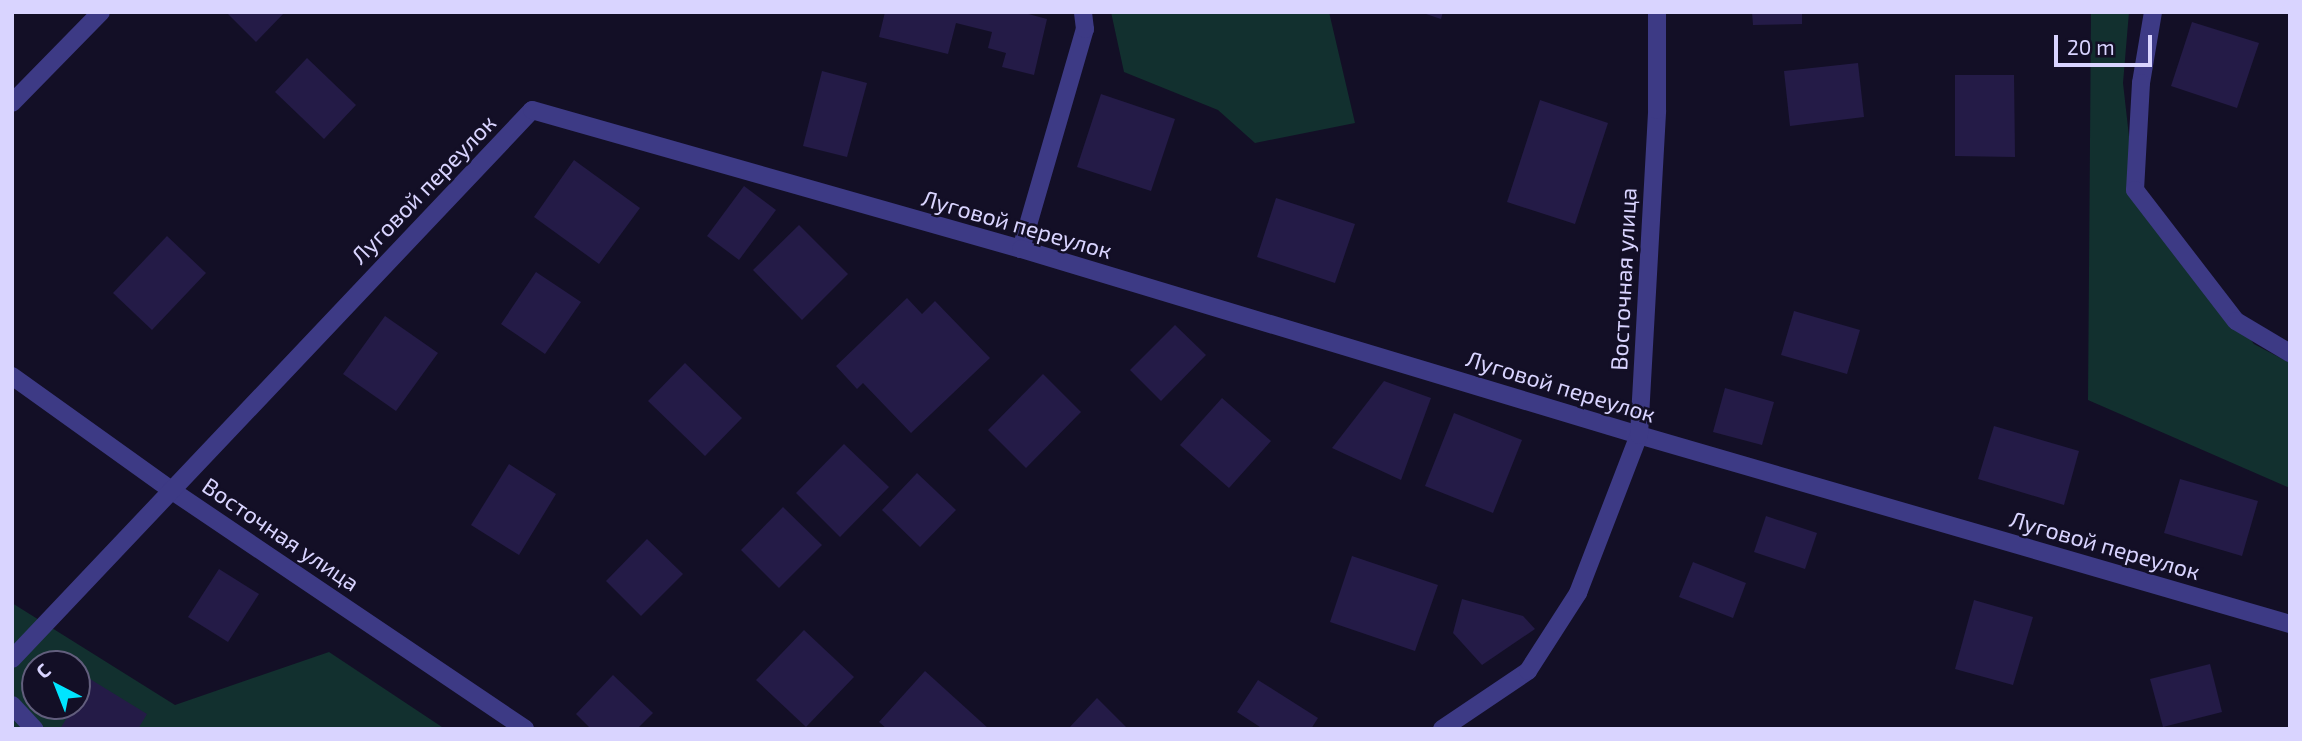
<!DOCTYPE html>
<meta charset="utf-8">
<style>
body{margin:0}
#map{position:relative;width:2302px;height:741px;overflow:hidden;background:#130f26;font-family:"Exo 2",sans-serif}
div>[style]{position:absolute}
.green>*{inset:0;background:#12302f}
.building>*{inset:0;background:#241b47}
.lane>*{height:18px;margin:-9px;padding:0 9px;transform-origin:9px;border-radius:9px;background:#3d3a85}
.street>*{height:18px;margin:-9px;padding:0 9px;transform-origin:9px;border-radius:9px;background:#3d3a85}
span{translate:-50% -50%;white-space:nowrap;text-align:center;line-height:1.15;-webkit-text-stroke:5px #130f26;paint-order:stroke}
.street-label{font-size:23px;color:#d9d4ff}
.frame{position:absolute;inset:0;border:14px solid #d9d4ff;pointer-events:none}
.north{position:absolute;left:21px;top:650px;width:70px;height:70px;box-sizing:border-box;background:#130f26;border:2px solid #625e7d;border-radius:50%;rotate:318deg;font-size:19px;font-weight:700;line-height:28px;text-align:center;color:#d9d4ff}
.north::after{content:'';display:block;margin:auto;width:24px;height:32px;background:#00e5ff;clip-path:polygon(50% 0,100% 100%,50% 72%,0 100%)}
.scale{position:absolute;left:2054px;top:35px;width:98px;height:32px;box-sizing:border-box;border:4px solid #d9d4ff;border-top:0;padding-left:9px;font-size:21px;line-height:24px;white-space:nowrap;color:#d9d4ff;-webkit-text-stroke:5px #130f26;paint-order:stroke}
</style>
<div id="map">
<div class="green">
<div style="clip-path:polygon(1111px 12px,1329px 12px,1355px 123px,1255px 143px,1218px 110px,1124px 72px)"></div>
<div style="clip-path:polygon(2091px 12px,2129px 12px,2123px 83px,2135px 190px,2254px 344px,2290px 363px,2290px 488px,2088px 400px)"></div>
<div style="clip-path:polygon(evenodd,12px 603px,175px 705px,329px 652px,445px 729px,14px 729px,12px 603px,35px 664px,77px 664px,77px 706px,35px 706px,35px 664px)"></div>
</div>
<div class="building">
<div style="clip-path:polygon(226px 12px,285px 12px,256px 42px)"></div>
<div style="clip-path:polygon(885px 12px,1021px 12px,1047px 19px,1034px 75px,1002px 67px,1006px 53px,988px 48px,992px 32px,956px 23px,948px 54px,879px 37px)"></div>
<div style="clip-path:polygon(1420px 12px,1443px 12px,1441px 19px)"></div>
<div style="clip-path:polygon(1752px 12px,1802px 12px,1802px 24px,1753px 25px)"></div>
<div style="clip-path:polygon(2192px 22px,2259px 43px,2237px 108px,2171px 86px)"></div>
<div style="clip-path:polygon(307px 58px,356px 105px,324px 139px,275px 92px)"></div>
<div style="clip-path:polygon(1858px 63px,1864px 117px,1790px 126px,1784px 71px)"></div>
<div style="clip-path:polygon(822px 71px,867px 83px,847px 157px,803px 146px)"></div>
<div style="clip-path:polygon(1955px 75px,2014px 75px,2015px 157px,1955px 156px)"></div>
<div style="clip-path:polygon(1101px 94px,1175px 119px,1151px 191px,1077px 167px)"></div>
<div style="clip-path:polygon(1540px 100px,1608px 123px,1575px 224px,1507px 202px)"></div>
<div style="clip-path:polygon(574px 160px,640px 208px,599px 264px,534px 217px)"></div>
<div style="clip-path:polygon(744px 186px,776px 210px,739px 260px,707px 236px)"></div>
<div style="clip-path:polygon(1276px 198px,1355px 224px,1335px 283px,1257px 257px)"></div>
<div style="clip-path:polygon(799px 225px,848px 274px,802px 320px,753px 270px)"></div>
<div style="clip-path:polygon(167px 236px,206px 273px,152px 330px,113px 293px)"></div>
<div style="clip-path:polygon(536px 272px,581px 302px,545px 354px,501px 324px)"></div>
<div style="clip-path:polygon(907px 298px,922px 314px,935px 301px,990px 358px,911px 433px,863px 383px,857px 389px,836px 366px)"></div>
<div style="clip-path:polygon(1794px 311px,1860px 330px,1847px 374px,1781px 355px)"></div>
<div style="clip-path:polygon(385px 316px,438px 353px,396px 411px,343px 374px)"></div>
<div style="clip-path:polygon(1175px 325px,1206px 355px,1161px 401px,1130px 370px)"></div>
<div style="clip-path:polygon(685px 363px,742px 418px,705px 456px,648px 401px)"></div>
<div style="clip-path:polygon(1043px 374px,1081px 412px,1026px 468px,988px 430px)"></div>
<div style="clip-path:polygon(1384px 381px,1431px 398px,1401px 480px,1332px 448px)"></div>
<div style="clip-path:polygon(1725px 388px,1774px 402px,1762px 445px,1713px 432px)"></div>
<div style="clip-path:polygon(1222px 398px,1271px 441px,1229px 488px,1180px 445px)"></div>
<div style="clip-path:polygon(1454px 413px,1522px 440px,1493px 513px,1425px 486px)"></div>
<div style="clip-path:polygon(1994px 426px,2079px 451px,2064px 505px,1978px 479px)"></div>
<div style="clip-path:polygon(844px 444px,889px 487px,840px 537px,796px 493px)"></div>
<div style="clip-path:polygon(509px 464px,556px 494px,519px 555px,471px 525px)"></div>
<div style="clip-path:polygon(917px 473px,956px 510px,920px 547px,882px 510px)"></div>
<div style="clip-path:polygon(2180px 479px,2258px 501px,2242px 556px,2164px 533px)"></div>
<div style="clip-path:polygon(783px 507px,822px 545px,779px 588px,741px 550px)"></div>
<div style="clip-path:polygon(1766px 516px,1817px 533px,1805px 569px,1754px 552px)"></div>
<div style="clip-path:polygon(647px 539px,683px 574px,641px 616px,606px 581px)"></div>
<div style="clip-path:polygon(1352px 556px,1438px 585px,1415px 651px,1330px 622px)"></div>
<div style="clip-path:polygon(1693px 562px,1746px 583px,1733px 618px,1679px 597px)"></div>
<div style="clip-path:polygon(219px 569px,259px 594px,228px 642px,188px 617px)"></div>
<div style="clip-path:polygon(1462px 599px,1523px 616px,1535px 629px,1482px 665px,1453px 633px)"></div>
<div style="clip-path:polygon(1974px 600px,2033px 617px,2013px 685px,1955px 669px)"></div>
<div style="clip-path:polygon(804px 630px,854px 677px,806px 727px,756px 680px)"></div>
<div style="clip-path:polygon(2210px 664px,2222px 712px,2163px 727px,2150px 679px)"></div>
<div style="clip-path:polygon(925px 671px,989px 729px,887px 729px,879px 722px)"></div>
<div style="clip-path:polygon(613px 675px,653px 713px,637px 729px,591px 729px,576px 714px)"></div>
<div style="clip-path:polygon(90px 679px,147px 714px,138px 729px,60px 729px,74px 706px,77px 706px,77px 700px)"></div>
<div style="clip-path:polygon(1258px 680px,1318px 718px,1311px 729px,1263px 729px,1237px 712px)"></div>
<div style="clip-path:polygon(1097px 698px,1128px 729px,1068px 729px)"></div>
</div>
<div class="lane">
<div style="left:1021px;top:249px;width:229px;rotate:-73.8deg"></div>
<div style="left:1085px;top:29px;width:17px;rotate:-97deg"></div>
</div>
<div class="street">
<div style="left:2153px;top:12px;width:72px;rotate:99.6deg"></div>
<div style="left:2141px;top:83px;width:107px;rotate:93.2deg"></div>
<div style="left:2135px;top:190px;width:165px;rotate:52.4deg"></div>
<div style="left:2236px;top:321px;width:63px;rotate:30.7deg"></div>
<div style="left:12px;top:103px;width:127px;rotate:-45.6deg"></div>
<div style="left:12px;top:376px;width:196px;rotate:35.6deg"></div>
<div style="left:171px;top:490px;width:427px;rotate:34deg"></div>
<div style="left:12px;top:659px;width:756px;rotate:-46.55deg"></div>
<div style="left:532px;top:110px;width:508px;rotate:15.87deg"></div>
<div style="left:1021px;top:249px;width:645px;rotate:16.75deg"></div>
<div style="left:1639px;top:435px;width:678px;rotate:16.19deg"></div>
<div style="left:12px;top:705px;width:33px;rotate:47deg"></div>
<div style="left:1442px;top:729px;width:104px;rotate:-34deg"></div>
<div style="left:1528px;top:671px;width:93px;rotate:-57.3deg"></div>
<div style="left:1578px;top:593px;width:169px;rotate:-68.9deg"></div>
<div style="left:1639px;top:435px;width:325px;rotate:-86.8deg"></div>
<div style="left:1657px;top:110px;width:98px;rotate:-90deg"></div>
</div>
<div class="street-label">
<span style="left:423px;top:189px;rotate:-46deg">Луговой переулок</span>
<span style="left:1017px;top:224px;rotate:16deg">Луговой переулок</span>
<span style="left:1623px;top:279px;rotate:-87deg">Восточная улица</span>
<span style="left:1561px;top:386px;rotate:17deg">Луговой переулок</span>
<span style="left:281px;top:534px;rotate:34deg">Восточная улица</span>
<span style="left:2105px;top:545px;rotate:16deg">Луговой переулок</span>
</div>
<div class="frame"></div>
<div class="north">С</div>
<div class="scale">20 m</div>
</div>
